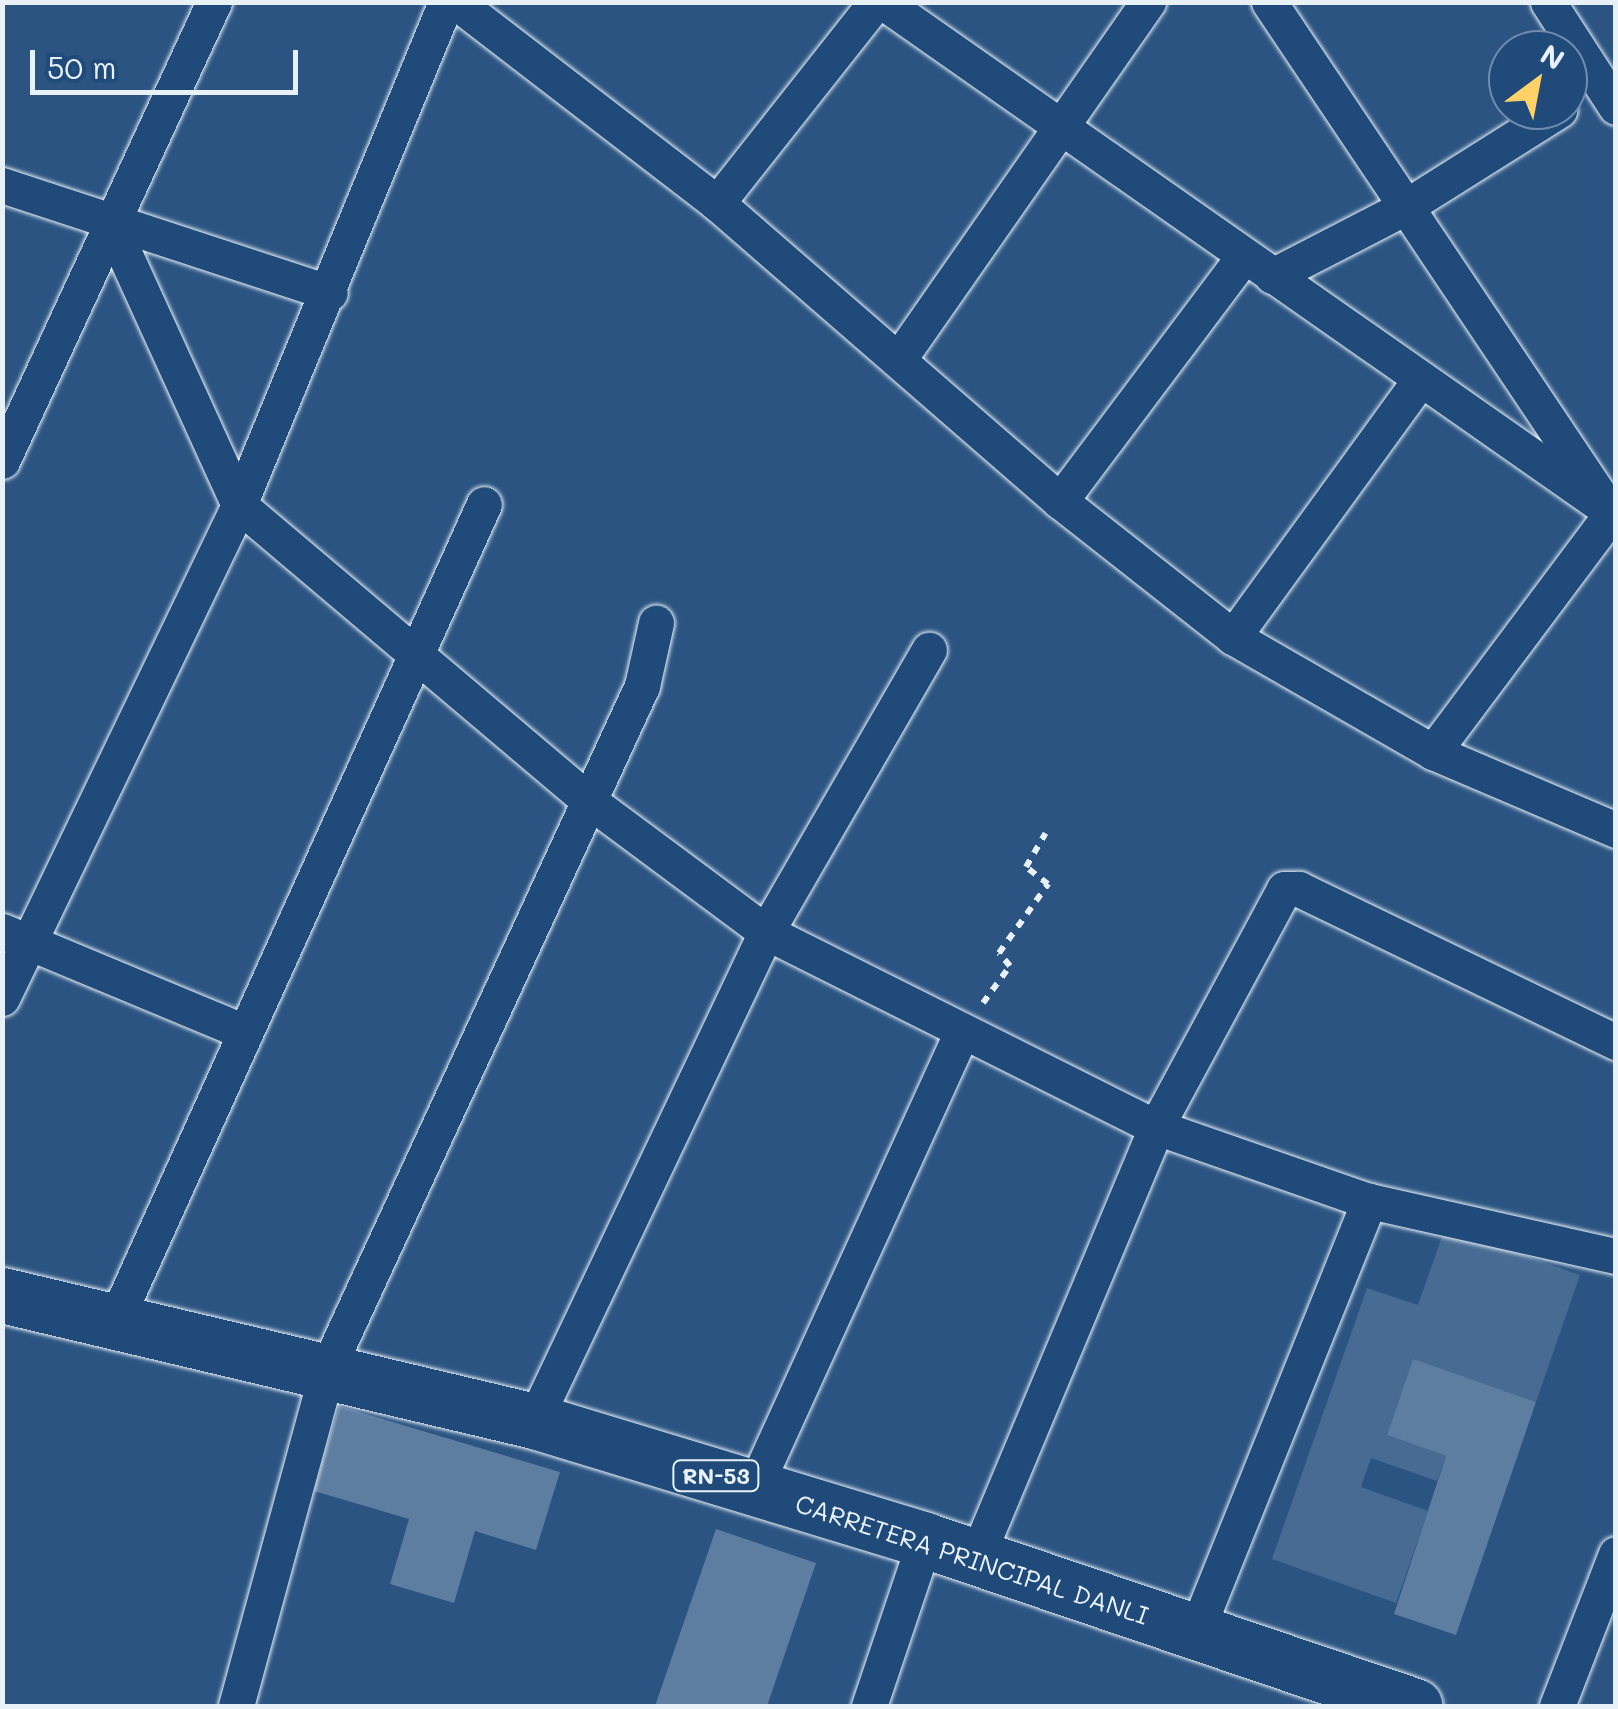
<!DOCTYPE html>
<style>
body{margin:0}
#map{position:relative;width:1618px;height:1709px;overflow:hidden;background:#2b5482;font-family:Mali,sans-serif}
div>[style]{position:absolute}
.green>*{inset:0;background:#476b93}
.building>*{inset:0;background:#5d7da1}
.path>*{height:6px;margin-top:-3px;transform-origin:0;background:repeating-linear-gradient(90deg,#e8f1f8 0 8px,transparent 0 16px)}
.roads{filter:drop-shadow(0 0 2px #e8f1f8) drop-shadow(0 0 2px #e8f1f8)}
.minor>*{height:35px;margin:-17.5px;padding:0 17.5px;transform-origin:17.5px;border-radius:17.5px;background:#1f4a7a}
.primary>*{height:55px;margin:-27.5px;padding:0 27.5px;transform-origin:27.5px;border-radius:27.5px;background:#1f4a7a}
span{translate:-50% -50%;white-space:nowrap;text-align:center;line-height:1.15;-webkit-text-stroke:10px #1f4a7a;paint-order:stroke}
.shield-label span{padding:2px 8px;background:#1f4a7a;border:2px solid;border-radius:8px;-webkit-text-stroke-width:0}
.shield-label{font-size:22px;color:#e8f1f8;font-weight:700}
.street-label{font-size:25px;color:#e8f1f8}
.frame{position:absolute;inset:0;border:5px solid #e8f1f8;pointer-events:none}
.north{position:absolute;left:1488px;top:30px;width:100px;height:100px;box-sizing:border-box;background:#1f4a7a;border:2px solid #6f8dac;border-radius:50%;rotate:32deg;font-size:28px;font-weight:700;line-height:40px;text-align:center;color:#e8f1f8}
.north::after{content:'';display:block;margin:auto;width:35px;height:45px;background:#ffd166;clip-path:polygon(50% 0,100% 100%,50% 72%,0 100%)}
.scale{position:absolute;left:30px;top:50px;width:268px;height:45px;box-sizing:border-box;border:5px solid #e8f1f8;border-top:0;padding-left:12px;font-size:30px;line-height:35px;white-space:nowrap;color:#e8f1f8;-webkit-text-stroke:8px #1f4a7a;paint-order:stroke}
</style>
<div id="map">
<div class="green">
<div style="clip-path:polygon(1445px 1228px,1580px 1275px,1536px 1402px,1413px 1360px,1387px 1435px,1446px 1456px,1437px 1481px,1371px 1458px,1361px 1487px,1428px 1511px,1396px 1603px,1272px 1559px,1367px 1288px,1418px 1305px)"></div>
</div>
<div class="building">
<div style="clip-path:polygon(1413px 1359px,1536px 1402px,1456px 1635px,1394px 1614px,1446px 1456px,1387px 1435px)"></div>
<div style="clip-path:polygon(339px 1406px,560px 1472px,536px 1550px,475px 1531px,454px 1603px,390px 1584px,409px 1519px,314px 1491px)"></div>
<div style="clip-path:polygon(716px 1529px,816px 1563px,767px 1706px,655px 1706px)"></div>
</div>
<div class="path">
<div style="left:983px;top:1003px;width:46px;rotate:-53.9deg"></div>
<div style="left:1010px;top:966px;width:17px;rotate:-130deg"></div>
<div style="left:999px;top:953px;width:85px;rotate:-54.6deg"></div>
<div style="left:1048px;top:884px;width:28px;rotate:-142deg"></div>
<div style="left:1026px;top:867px;width:39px;rotate:-60deg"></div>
</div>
<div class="roads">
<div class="minor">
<div style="left:456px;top:2px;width:329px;rotate:37.6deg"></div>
<div style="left:717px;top:203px;width:454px;rotate:41deg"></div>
<div style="left:1060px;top:501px;width:220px;rotate:38.2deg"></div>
<div style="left:1233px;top:637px;width:231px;rotate:29.9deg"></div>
<div style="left:1433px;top:752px;width:199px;rotate:23.1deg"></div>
<div style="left:883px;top:2px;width:895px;rotate:34.99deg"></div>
<div style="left:1269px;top:2px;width:593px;rotate:56.2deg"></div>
<div style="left:1548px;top:2px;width:125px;rotate:57.1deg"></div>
<div style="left:2px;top:185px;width:345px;rotate:18.2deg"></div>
<div style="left:717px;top:203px;width:256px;rotate:-51.7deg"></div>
<div style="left:110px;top:222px;width:311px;rotate:65.5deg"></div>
<div style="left:239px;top:505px;width:457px;rotate:40.2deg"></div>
<div style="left:588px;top:800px;width:222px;rotate:36.6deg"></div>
<div style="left:766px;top:932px;width:436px;rotate:26.6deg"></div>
<div style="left:1156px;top:1127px;width:225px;rotate:19.2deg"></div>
<div style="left:1369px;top:1201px;width:253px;rotate:12.6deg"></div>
<div style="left:1272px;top:276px;width:146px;rotate:-27.3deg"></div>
<div style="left:1402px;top:209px;width:186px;rotate:-32.2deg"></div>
<div style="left:901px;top:356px;width:432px;rotate:-55.1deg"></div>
<div style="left:2px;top:461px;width:506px;rotate:-65.21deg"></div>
<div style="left:1060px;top:501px;width:306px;rotate:-53.1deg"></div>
<div style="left:1233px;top:637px;width:315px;rotate:-54deg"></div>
<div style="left:1433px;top:752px;width:306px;rotate:-53.2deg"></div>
<div style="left:2px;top:931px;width:260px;rotate:22.6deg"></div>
<div style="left:2px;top:998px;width:547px;rotate:-64.32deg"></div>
<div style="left:239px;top:505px;width:544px;rotate:-67.63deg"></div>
<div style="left:116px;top:1319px;width:894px;rotate:-65.7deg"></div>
<div style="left:534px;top:1421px;width:541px;rotate:-64.62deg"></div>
<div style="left:766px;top:932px;width:326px;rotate:-60deg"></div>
<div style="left:754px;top:1488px;width:498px;rotate:-65.5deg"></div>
<div style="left:976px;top:1558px;width:467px;rotate:-67.3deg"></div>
<div style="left:1156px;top:1127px;width:270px;rotate:-61.7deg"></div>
<div style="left:1284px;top:889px;width:15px"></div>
<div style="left:1299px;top:889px;width:352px;rotate:25.8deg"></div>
<div style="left:1195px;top:1634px;width:467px;rotate:-68.1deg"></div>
<div style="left:236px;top:1706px;width:351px;rotate:-74.8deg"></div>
<div style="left:328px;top:1367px;width:750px;rotate:-65.25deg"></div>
<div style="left:642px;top:686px;width:65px;rotate:-77.5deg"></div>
<div style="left:869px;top:1706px;width:175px;rotate:-71.4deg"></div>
<div style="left:1557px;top:1706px;width:163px;rotate:-68.8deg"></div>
</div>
<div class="primary">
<div style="left:2px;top:1295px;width:547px;rotate:13.32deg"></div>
<div style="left:534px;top:1421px;width:409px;rotate:16.9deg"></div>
<div style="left:925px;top:1540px;width:517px;rotate:18.72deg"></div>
</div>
</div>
<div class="shield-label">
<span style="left:716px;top:1476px">RN-53</span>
</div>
<div class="street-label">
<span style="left:972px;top:1559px;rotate:18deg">CARRETERA PRINCIPAL DANLI</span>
</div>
<div class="frame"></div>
<div class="north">N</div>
<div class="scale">50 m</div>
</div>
